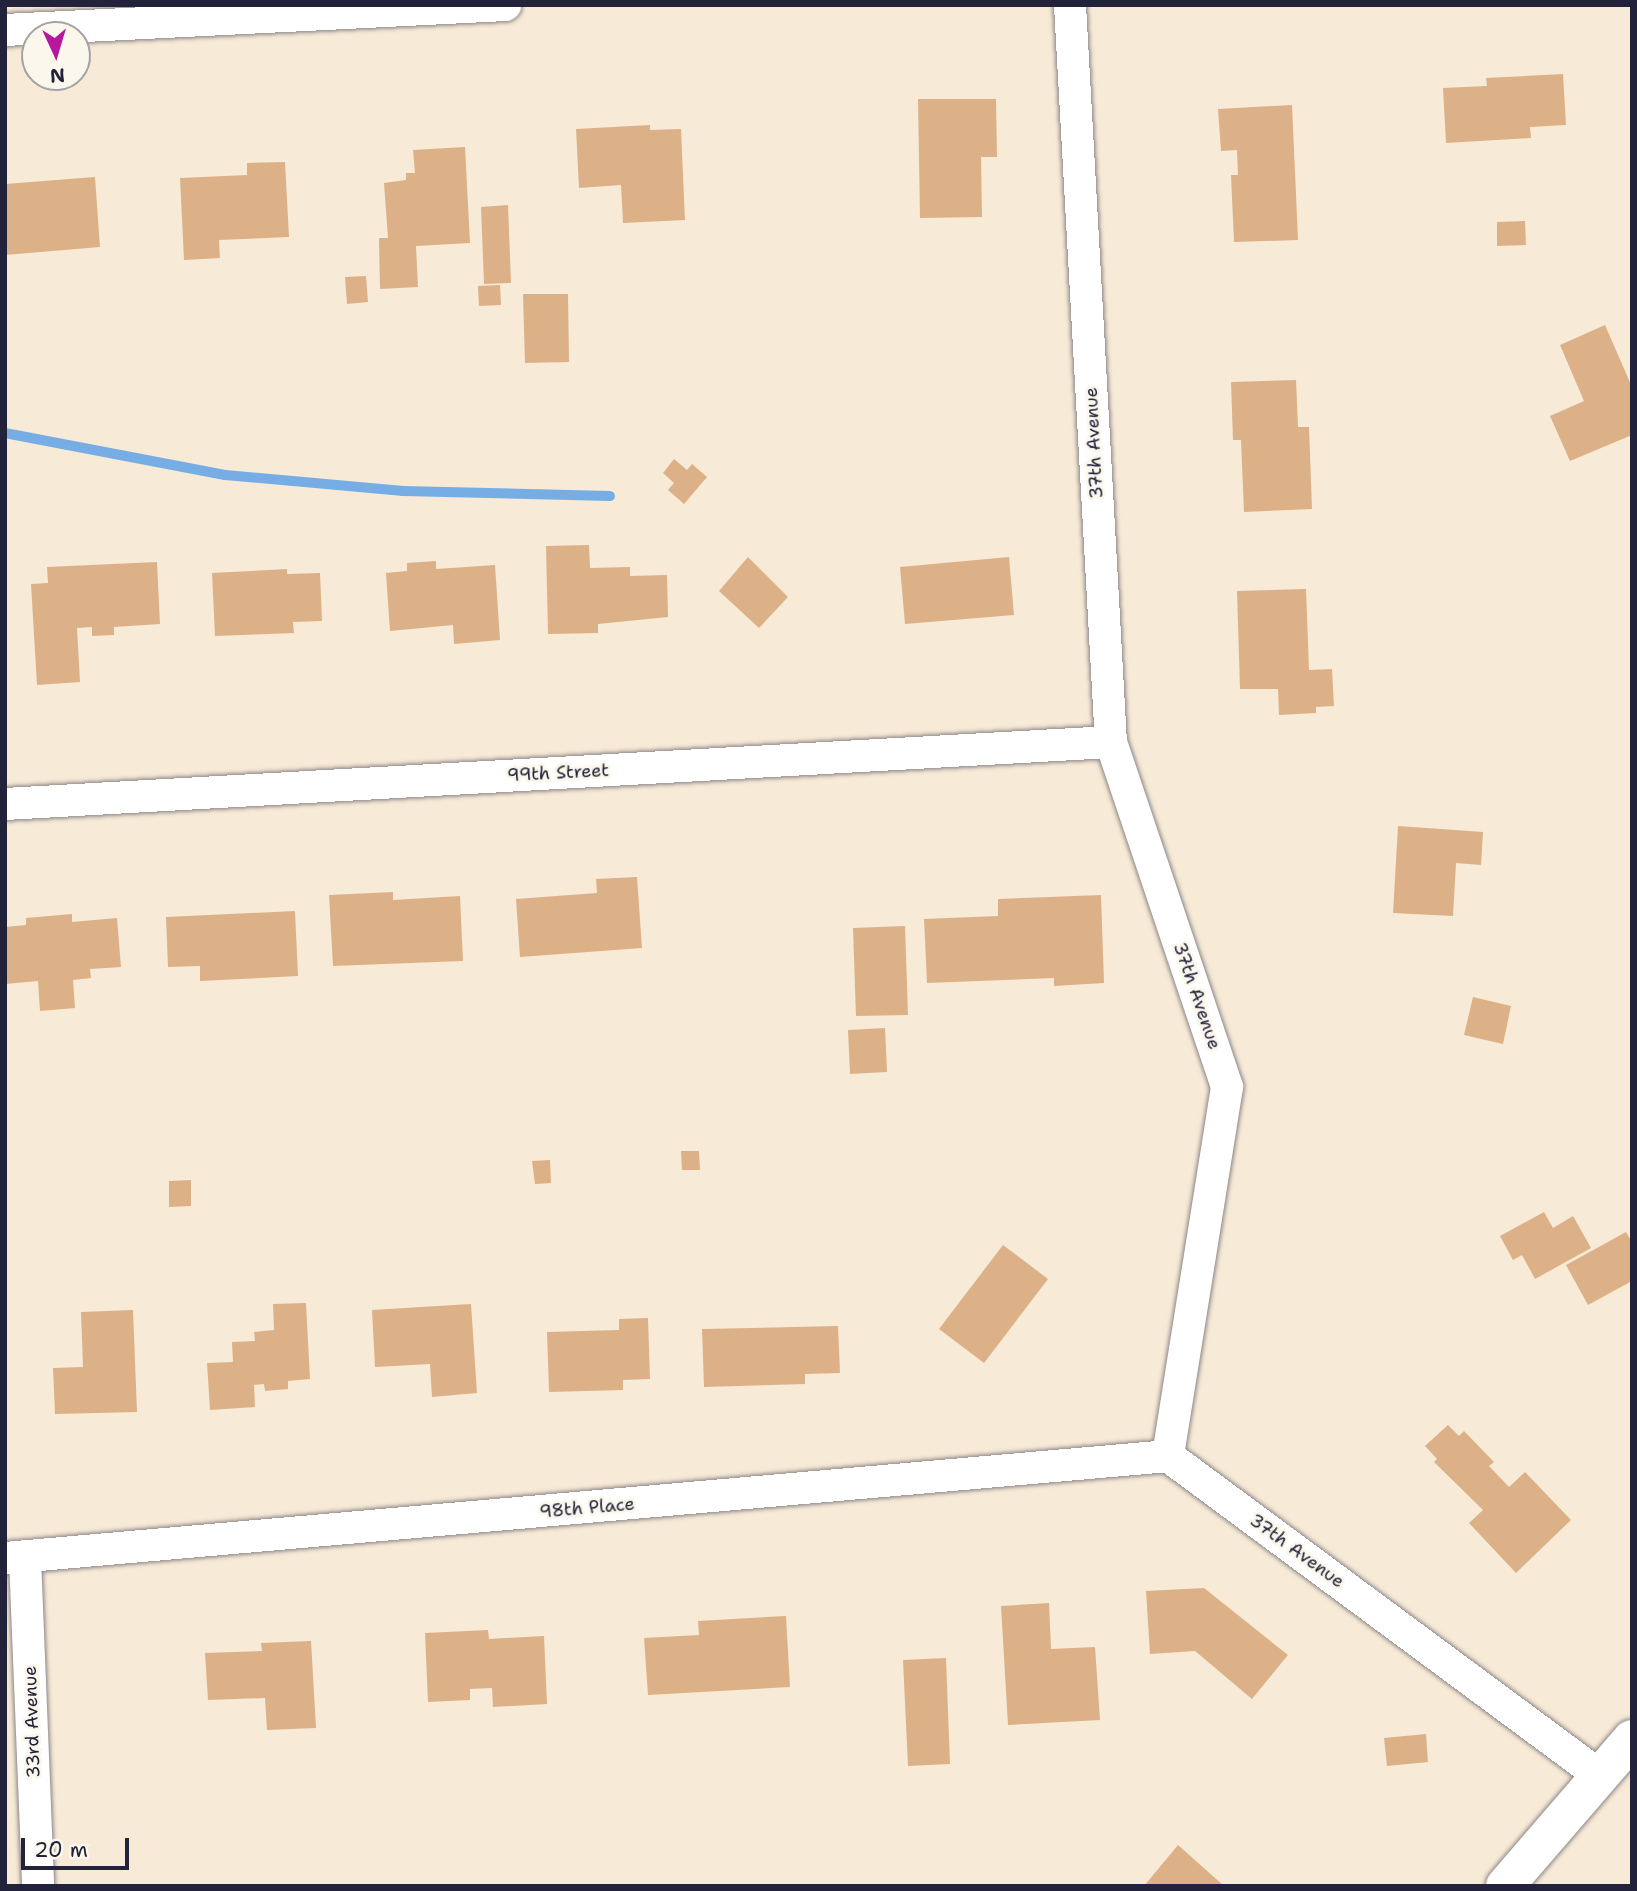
<!DOCTYPE html>
<style>
body{margin:0}
#map{position:relative;width:1637px;height:1891px;overflow:hidden;background:#f7ead6;font-family:"Shantell Sans",sans-serif}
div>[style]{position:absolute}
.stream>*{height:10px;margin:-5px;padding:0 5px;transform-origin:5px;border-radius:5px;background:#77ade5}
.building>*{inset:0;background:#ddb187}
.roads{filter:drop-shadow(0 0 2px #8c8688) drop-shadow(0 0 2px #8c8688)}
.minor>*{height:32px;margin:-16px;padding:0 16px;transform-origin:16px;border-radius:16px;background:#fff}
.tertiary>*{height:38px;margin:-19px;padding:0 19px;transform-origin:19px;border-radius:19px;background:#fff}
span{translate:-50% -50%;white-space:nowrap;text-align:center;line-height:1.15;-webkit-text-stroke:6px #fbf7ec;paint-order:stroke}
.street-label{font-size:18px;color:#22223b}
.frame{position:absolute;inset:0;border:7px solid #22223b;pointer-events:none}
.north{position:absolute;left:21px;top:21px;width:70px;height:70px;box-sizing:border-box;background:#fbf7ec;border:2px solid #a4a2a5;border-radius:50%;rotate:176deg;font-size:19px;font-weight:700;line-height:28px;text-align:center;color:#22223b}
.north::after{content:'';display:block;margin:auto;width:24px;height:32px;background:#b5179e;clip-path:polygon(50% 0,100% 100%,50% 72%,0 100%)}
.scale{position:absolute;left:21px;top:1838px;width:108px;height:32px;box-sizing:border-box;border:4px solid #22223b;border-top:0;padding-left:9px;font-size:21px;line-height:24px;white-space:nowrap;color:#22223b;-webkit-text-stroke:5px #fbf7ec;paint-order:stroke}
</style>
<div id="map">
<div class="stream">
<div style="left:5px;top:433px;width:224px;rotate:10.8deg"></div>
<div style="left:225px;top:475px;width:179px;rotate:5.1deg"></div>
<div style="left:403px;top:491px;width:207px;rotate:1.4deg"></div>
</div>
<div class="building">
<div style="clip-path:polygon(1563px 74px,1566px 125px,1530px 127px,1531px 138px,1446px 143px,1443px 88px,1487px 86px,1486px 78px)"></div>
<div style="clip-path:polygon(918px 99px,996px 99px,997px 157px,981px 157px,982px 217px,920px 218px)"></div>
<div style="clip-path:polygon(1292px 105px,1298px 240px,1234px 242px,1231px 175px,1238px 175px,1237px 150px,1221px 151px,1218px 109px)"></div>
<div style="clip-path:polygon(650px 125px,650px 130px,681px 129px,685px 220px,623px 223px,621px 185px,579px 188px,576px 129px)"></div>
<div style="clip-path:polygon(465px 147px,470px 243px,416px 246px,418px 287px,380px 289px,379px 238px,388px 238px,384px 183px,406px 180px,406px 173px,415px 173px,413px 150px)"></div>
<div style="clip-path:polygon(285px 162px,289px 237px,219px 240px,220px 258px,184px 260px,180px 178px,247px 175px,247px 163px)"></div>
<div style="clip-path:polygon(95px 177px,100px 247px,5px 255px,5px 184px)"></div>
<div style="clip-path:polygon(508px 205px,511px 283px,484px 284px,481px 207px)"></div>
<div style="clip-path:polygon(1525px 221px,1526px 245px,1497px 246px,1497px 222px)"></div>
<div style="clip-path:polygon(366px 276px,368px 302px,347px 304px,345px 277px)"></div>
<div style="clip-path:polygon(500px 285px,501px 305px,479px 306px,478px 286px)"></div>
<div style="clip-path:polygon(523px 294px,568px 294px,569px 362px,525px 363px)"></div>
<div style="clip-path:polygon(1605px 325px,1632px 387px,1632px 435px,1570px 461px,1550px 416px,1584px 401px,1560px 345px)"></div>
<div style="clip-path:polygon(1296px 380px,1298px 427px,1309px 427px,1312px 509px,1244px 512px,1241px 440px,1233px 440px,1231px 382px)"></div>
<div style="clip-path:polygon(674px 459px,687px 470px,692px 464px,707px 477px,684px 504px,668px 490px,674px 483px,663px 473px)"></div>
<div style="clip-path:polygon(589px 545px,590px 568px,630px 567px,630px 576px,667px 575px,668px 617px,598px 624px,598px 633px,548px 634px,546px 546px)"></div>
<div style="clip-path:polygon(748px 557px,788px 597px,759px 628px,719px 591px)"></div>
<div style="clip-path:polygon(1009px 557px,1014px 615px,905px 624px,900px 567px)"></div>
<div style="clip-path:polygon(436px 561px,436px 569px,495px 565px,500px 640px,454px 644px,453px 625px,390px 631px,386px 573px,407px 571px,407px 563px)"></div>
<div style="clip-path:polygon(157px 562px,160px 624px,114px 627px,114px 635px,92px 636px,92px 627px,77px 628px,80px 682px,37px 685px,31px 584px,48px 583px,47px 567px)"></div>
<div style="clip-path:polygon(287px 569px,287px 574px,320px 573px,322px 621px,293px 622px,294px 633px,215px 636px,212px 573px)"></div>
<div style="clip-path:polygon(1306px 589px,1309px 670px,1332px 669px,1334px 706px,1316px 707px,1316px 713px,1279px 715px,1278px 689px,1240px 689px,1237px 591px)"></div>
<div style="clip-path:polygon(1398px 826px,1483px 832px,1481px 865px,1456px 863px,1453px 916px,1393px 913px)"></div>
<div style="clip-path:polygon(637px 877px,642px 948px,520px 957px,516px 899px,597px 893px,596px 879px)"></div>
<div style="clip-path:polygon(393px 892px,393px 900px,460px 896px,463px 961px,333px 966px,329px 895px)"></div>
<div style="clip-path:polygon(1101px 895px,1104px 983px,1054px 986px,1054px 978px,927px 983px,924px 919px,998px 916px,998px 899px)"></div>
<div style="clip-path:polygon(295px 911px,298px 976px,200px 981px,200px 966px,168px 967px,166px 917px)"></div>
<div style="clip-path:polygon(72px 914px,72px 922px,117px 918px,121px 967px,90px 969px,91px 978px,73px 980px,75px 1008px,40px 1011px,38px 981px,5px 984px,5px 927px,26px 925px,26px 918px)"></div>
<div style="clip-path:polygon(905px 926px,908px 1015px,856px 1016px,853px 928px)"></div>
<div style="clip-path:polygon(1473px 997px,1511px 1006px,1503px 1044px,1464px 1035px)"></div>
<div style="clip-path:polygon(885px 1028px,887px 1072px,850px 1074px,848px 1030px)"></div>
<div style="clip-path:polygon(681px 1151px,699px 1151px,700px 1170px,682px 1170px)"></div>
<div style="clip-path:polygon(550px 1160px,551px 1183px,535px 1184px,532px 1161px)"></div>
<div style="clip-path:polygon(191px 1180px,191px 1206px,169px 1207px,169px 1181px)"></div>
<div style="clip-path:polygon(1544px 1212px,1553px 1228px,1573px 1216px,1591px 1248px,1535px 1279px,1522px 1255px,1513px 1260px,1500px 1236px)"></div>
<div style="clip-path:polygon(1626px 1232px,1632px 1242px,1632px 1281px,1588px 1305px,1566px 1265px)"></div>
<div style="clip-path:polygon(1003px 1245px,1048px 1279px,984px 1363px,939px 1329px)"></div>
<div style="clip-path:polygon(306px 1303px,310px 1379px,288px 1381px,288px 1389px,265px 1391px,264px 1384px,254px 1385px,255px 1407px,210px 1410px,207px 1363px,233px 1362px,232px 1342px,255px 1341px,254px 1332px,274px 1330px,273px 1304px)"></div>
<div style="clip-path:polygon(471px 1304px,477px 1393px,432px 1397px,430px 1364px,375px 1367px,372px 1310px)"></div>
<div style="clip-path:polygon(133px 1310px,137px 1412px,55px 1414px,53px 1368px,83px 1367px,81px 1312px)"></div>
<div style="clip-path:polygon(648px 1318px,650px 1379px,623px 1380px,623px 1390px,549px 1392px,547px 1332px,619px 1330px,619px 1319px)"></div>
<div style="clip-path:polygon(838px 1326px,840px 1373px,805px 1374px,805px 1384px,704px 1387px,702px 1329px)"></div>
<div style="clip-path:polygon(1448px 1425px,1459px 1436px,1464px 1431px,1494px 1462px,1489px 1466px,1509px 1487px,1525px 1472px,1571px 1520px,1516px 1573px,1469px 1523px,1483px 1510px,1434px 1462px,1437px 1459px,1425px 1446px)"></div>
<div style="clip-path:polygon(1204px 1588px,1288px 1655px,1252px 1699px,1195px 1651px,1150px 1654px,1146px 1591px)"></div>
<div style="clip-path:polygon(1049px 1603px,1051px 1649px,1095px 1647px,1100px 1720px,1008px 1725px,1001px 1606px)"></div>
<div style="clip-path:polygon(786px 1616px,790px 1687px,648px 1695px,644px 1638px,699px 1635px,698px 1621px)"></div>
<div style="clip-path:polygon(488px 1630px,489px 1639px,544px 1636px,547px 1704px,493px 1707px,492px 1688px,470px 1689px,470px 1700px,428px 1702px,425px 1633px)"></div>
<div style="clip-path:polygon(311px 1641px,316px 1728px,267px 1730px,265px 1698px,208px 1700px,205px 1653px,262px 1651px,261px 1643px)"></div>
<div style="clip-path:polygon(946px 1658px,950px 1764px,908px 1766px,903px 1660px)"></div>
<div style="clip-path:polygon(1426px 1734px,1428px 1762px,1387px 1766px,1384px 1738px)"></div>
<div style="clip-path:polygon(1178px 1845px,1224px 1886px,1144px 1886px)"></div>
</div>
<div class="roads">
<div class="minor">
<div style="left:1070px;top:5px;width:738px;rotate:86.82deg"></div>
<div style="left:1111px;top:742px;width:364px;rotate:71.4deg"></div>
<div style="left:1227px;top:1087px;width:374px;rotate:99.1deg"></div>
<div style="left:1168px;top:1456px;width:536px;rotate:36.51deg"></div>
<div style="left:5px;top:30px;width:501px;rotate:-2.86deg"></div>
<div style="left:5px;top:804px;width:1108px;rotate:-3.21deg"></div>
<div style="left:5px;top:1558px;width:1167px;rotate:-5.01deg"></div>
<div style="left:25px;top:1558px;width:328px;rotate:87.7deg"></div>
</div>
<div class="tertiary">
<div style="left:1505px;top:1886px;width:194px;rotate:-49.2deg"></div>
</div>
</div>
<div class="street-label">
<span style="left:1094px;top:443px;rotate:-93deg">37th Avenue</span>
<span style="left:558px;top:773px;rotate:-3deg">99th Street</span>
<span style="left:1197px;top:996px;rotate:71deg">37th Avenue</span>
<span style="left:587px;top:1508px;rotate:-5deg">98th Place</span>
<span style="left:1297px;top:1551px;rotate:36deg">37th Avenue</span>
<span style="left:32px;top:1722px;rotate:-92deg">33rd Avenue</span>
</div>
<div class="frame"></div>
<div class="north">N</div>
<div class="scale">20 m</div>
</div>
